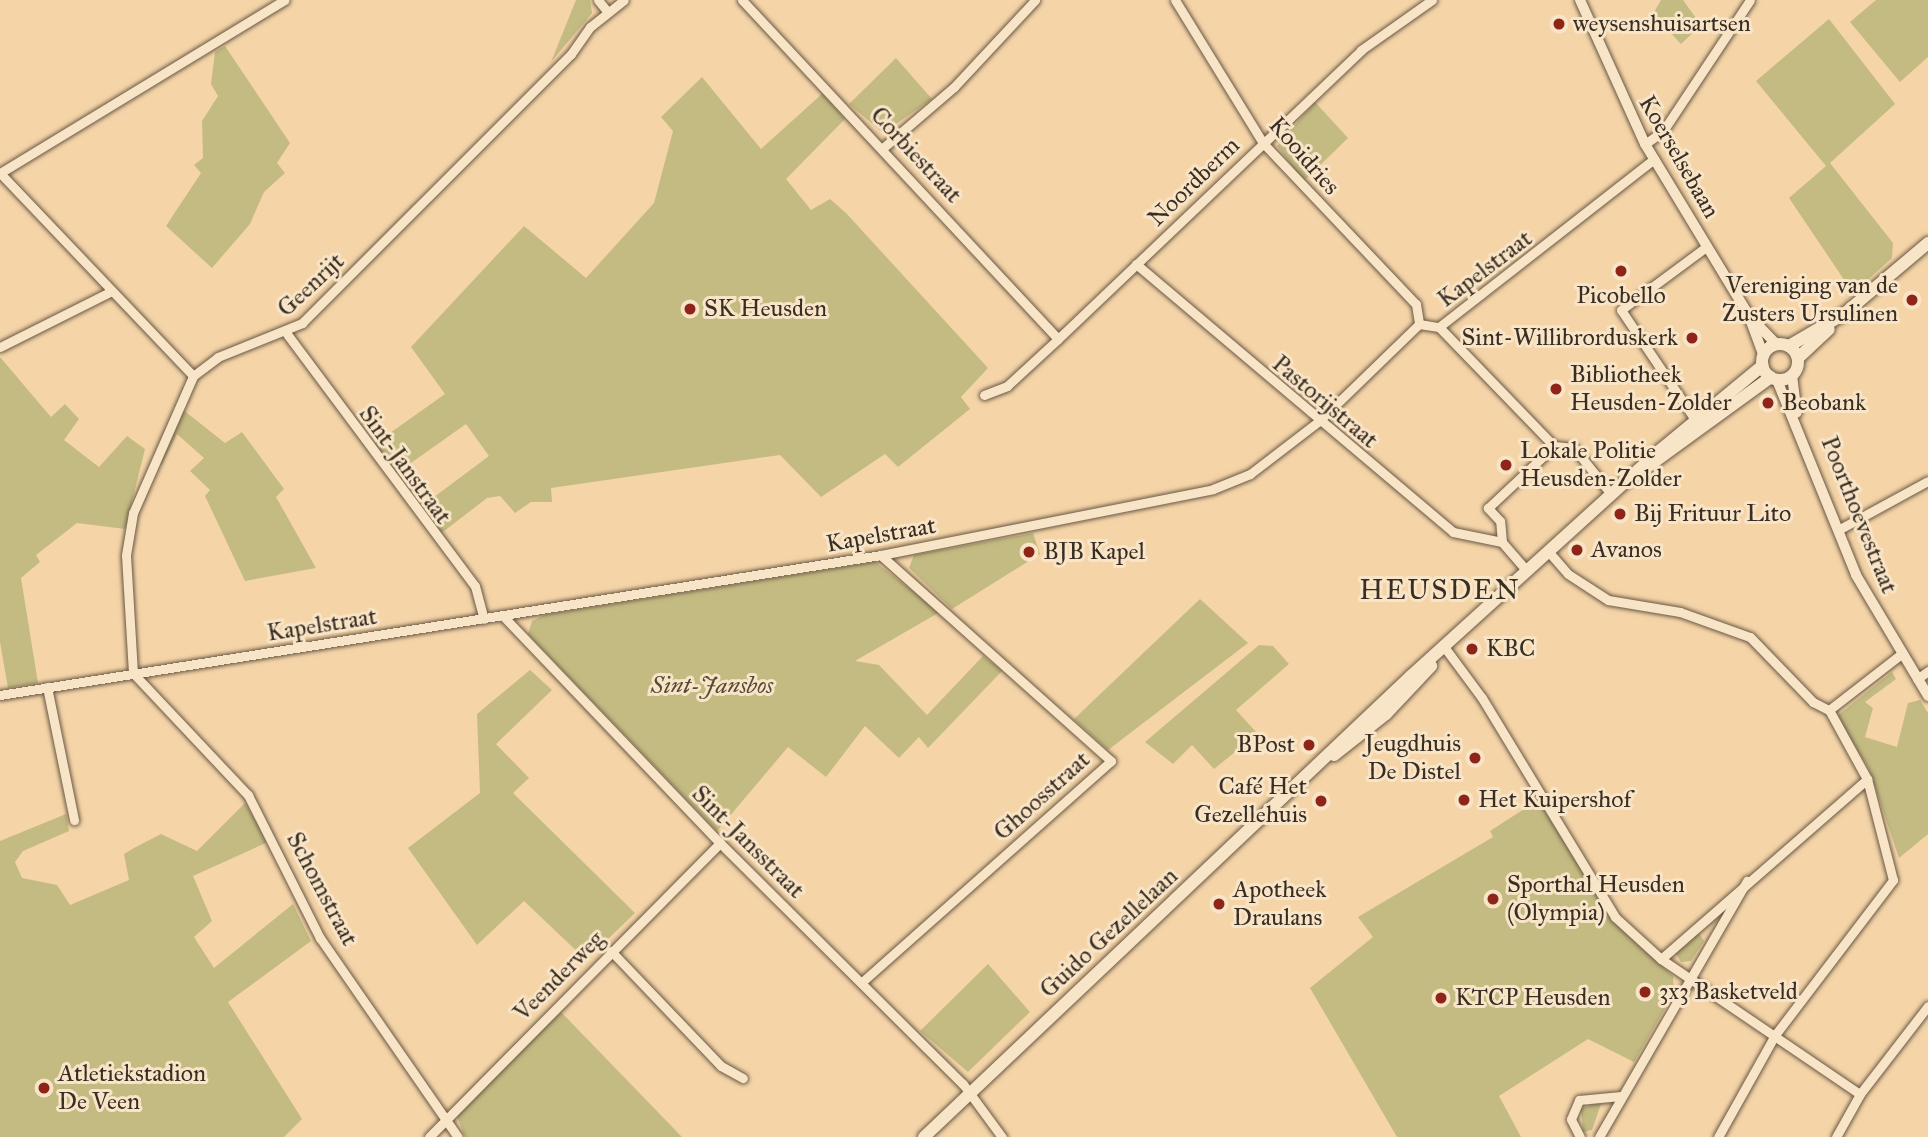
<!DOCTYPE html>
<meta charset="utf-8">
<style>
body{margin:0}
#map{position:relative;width:1928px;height:1137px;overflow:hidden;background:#f5d5a8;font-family:"IM FELL Great Primer",serif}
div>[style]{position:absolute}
.green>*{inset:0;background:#c4bb82}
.roads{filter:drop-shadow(0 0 2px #695845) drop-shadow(0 0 2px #695845)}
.minor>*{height:9px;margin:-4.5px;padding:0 4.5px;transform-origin:4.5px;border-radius:4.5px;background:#f8e4c6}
.tertiary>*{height:10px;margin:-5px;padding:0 5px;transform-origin:5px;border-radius:5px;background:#f8e4c6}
.secondary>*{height:12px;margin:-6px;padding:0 6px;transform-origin:6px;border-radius:6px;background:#f8e4c6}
.secondary>.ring{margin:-6px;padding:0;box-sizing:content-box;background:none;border:12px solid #f8e4c6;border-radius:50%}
.dots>*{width:19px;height:19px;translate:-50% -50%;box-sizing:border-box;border:4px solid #f8e4c6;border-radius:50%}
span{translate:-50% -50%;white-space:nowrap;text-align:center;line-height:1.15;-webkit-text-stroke:6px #f8e4c6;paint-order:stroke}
.poi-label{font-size:24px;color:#3a2e24}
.left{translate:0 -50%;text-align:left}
.right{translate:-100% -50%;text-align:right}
.street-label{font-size:24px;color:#3a2e24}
.park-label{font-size:24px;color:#564a37;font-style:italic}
.quarter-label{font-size:28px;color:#3a2e24;letter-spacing:2px}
</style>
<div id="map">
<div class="green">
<div style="clip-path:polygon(576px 0,590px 0,592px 13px,551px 62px)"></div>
<div style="clip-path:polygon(1661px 0,1683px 0,1701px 25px,1681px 44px,1653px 14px)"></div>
<div style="clip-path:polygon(1876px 0,1928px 0,1928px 57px,1900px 82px,1850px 22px)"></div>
<div style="clip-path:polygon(1829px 19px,1895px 104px,1830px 163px,1893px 243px,1892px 258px,1853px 293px,1789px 198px,1826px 166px,1756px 81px)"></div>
<div style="clip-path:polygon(225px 46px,290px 143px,277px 163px,285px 173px,264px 192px,250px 224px,212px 268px,166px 226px,201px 173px,194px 165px,203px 158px,202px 121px,218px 96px,211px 84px,215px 52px)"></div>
<div style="clip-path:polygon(896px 58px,932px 99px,883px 133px,849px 104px)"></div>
<div style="clip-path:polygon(702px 77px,761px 149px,823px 93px,845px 119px,786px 179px,811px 210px,830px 199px,846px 213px,988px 368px,961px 397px,970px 409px,898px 467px,885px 454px,821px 497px,780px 455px,551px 488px,552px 502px,531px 502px,515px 513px,500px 496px,487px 498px,439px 535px,418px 509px,489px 456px,466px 424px,394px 475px,373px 445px,445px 394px,411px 347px,524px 226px,586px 278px,654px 203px,673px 131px,661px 117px)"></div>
<div style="clip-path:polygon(1315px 102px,1348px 138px,1304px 181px,1277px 146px)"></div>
<div style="clip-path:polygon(0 357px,51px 417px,65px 404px,79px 419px,64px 440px,99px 467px,127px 436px,145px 449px,125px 529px,77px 523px,36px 555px,40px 562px,21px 578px,38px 683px,8px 688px,0 642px)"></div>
<div style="clip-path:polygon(182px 409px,225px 443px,242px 432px,284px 489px,276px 497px,316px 568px,245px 581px,205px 496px,210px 490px,190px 471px,204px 458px,177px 434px,162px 465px,157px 463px)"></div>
<div style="clip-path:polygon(1033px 533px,1040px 554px,952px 609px,909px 568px,914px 555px)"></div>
<div style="clip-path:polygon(875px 562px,940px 612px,855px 661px,879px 665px,927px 715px,983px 656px,1002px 671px,928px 748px,919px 737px,899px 758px,865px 726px,826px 777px,788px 747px,717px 831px,528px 634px,532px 621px,544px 615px)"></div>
<div style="clip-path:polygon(1200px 599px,1248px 643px,1108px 750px,1074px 719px)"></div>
<div style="clip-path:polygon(1259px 645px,1273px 646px,1289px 664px,1236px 710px,1256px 732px,1240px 748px,1214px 769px,1192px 745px,1173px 764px,1145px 742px)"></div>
<div style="clip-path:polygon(530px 670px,552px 690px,496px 744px,529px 778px,513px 793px,635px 913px,586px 960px,524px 901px,477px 945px,408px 848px,480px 793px,477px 714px)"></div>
<div style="clip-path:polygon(1892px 672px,1896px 679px,1865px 702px,1873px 708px,1865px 737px,1897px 747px,1908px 703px,1920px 700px,1928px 713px,1928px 834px,1899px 858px,1869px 769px,1837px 716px)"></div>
<div style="clip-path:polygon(1538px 800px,1612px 919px,1673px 976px,1674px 993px,1634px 1062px,1588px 1039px,1499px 1096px,1521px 1137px,1397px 1137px,1310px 988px,1373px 937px,1358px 917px,1493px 837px,1490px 831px)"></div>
<div style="clip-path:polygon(245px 803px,268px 842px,193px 876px,212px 921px,194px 937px,214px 968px,293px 904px,311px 941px,228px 1002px,302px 1119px,284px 1137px,0 1137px,0 841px,66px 814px,69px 831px,23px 851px,15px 862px,22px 878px,57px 885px,70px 905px,129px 880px,124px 854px,134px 848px,161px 834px,197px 851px)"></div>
<div style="clip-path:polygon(1697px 930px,1704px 941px,1691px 961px,1681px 962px,1675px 952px)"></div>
<div style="clip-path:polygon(988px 964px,1030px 1012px,968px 1072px,920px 1031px)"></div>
<div style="clip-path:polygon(561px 1012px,682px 1137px,465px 1137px,455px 1111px)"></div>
<div style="clip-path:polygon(1602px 1101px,1592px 1130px,1583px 1132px,1581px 1109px)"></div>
</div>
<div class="roads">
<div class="minor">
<div style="left:598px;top:0;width:14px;rotate:51deg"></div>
<div style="left:742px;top:0;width:463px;rotate:47deg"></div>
<div style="left:1175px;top:0;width:168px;rotate:58.4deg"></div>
<div style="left:1263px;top:143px;width:222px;rotate:46.5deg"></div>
<div style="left:1416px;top:304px;width:20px;rotate:81deg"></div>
<div style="left:1645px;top:144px;width:22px;rotate:-36deg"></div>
<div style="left:1663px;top:131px;width:157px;rotate:-56.4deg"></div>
<div style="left:884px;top:147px;width:92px;rotate:-40.6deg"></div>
<div style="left:954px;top:87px;width:119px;rotate:-47deg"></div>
<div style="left:0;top:173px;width:333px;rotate:-31.3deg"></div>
<div style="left:0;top:173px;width:280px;rotate:46.4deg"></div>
<div style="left:1136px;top:264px;width:415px;rotate:40.2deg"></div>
<div style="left:1453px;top:532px;width:50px;rotate:11.5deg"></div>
<div style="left:1419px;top:324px;width:20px;rotate:9deg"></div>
<div style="left:1439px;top:327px;width:273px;rotate:-38deg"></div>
<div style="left:1439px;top:327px;width:165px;rotate:46deg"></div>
<div style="left:1554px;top:446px;width:20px;rotate:6deg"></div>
<div style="left:1574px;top:448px;width:59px;rotate:51.2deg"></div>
<div style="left:287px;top:334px;width:314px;rotate:53.3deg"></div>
<div style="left:475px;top:586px;width:34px;rotate:75deg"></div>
<div style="left:0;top:347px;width:125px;rotate:-26.6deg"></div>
<div style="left:984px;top:395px;width:25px;rotate:-21deg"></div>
<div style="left:1007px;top:386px;width:69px;rotate:-42.7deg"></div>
<div style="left:1058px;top:339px;width:419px;rotate:-43.6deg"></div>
<div style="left:1361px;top:50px;width:87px;rotate:-35.2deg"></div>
<div style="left:1696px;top:421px;width:134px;rotate:-124deg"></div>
<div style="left:1621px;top:310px;width:106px;rotate:-36.5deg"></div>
<div style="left:1838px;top:530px;width:102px;rotate:-28.6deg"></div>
<div style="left:1548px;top:551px;width:30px;rotate:49deg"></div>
<div style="left:1568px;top:574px;width:48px;rotate:33deg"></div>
<div style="left:1608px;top:600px;width:73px;rotate:9.5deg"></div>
<div style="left:1680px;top:612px;width:74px;rotate:19.7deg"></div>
<div style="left:1750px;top:637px;width:91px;rotate:45.9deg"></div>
<div style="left:1813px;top:702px;width:18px;rotate:27deg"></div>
<div style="left:1527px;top:571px;width:38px;rotate:-131deg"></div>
<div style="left:1502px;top:542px;width:21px;rotate:-95deg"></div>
<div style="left:1500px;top:521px;width:18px;rotate:-133deg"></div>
<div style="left:1488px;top:508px;width:91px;rotate:-43.2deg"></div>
<div style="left:504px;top:617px;width:313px;rotate:46.3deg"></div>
<div style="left:720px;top:843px;width:342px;rotate:44.8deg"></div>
<div style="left:963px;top:1084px;width:66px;rotate:53.7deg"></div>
<div style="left:1445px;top:648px;width:62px;rotate:53.5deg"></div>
<div style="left:1482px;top:698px;width:256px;rotate:58.7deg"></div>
<div style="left:1615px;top:917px;width:62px;rotate:42.4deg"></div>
<div style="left:1661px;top:959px;width:240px;rotate:34.2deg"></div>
<div style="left:133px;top:673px;width:118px;rotate:-93.4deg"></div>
<div style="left:126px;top:555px;width:43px;rotate:-80.5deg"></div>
<div style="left:133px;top:513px;width:150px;rotate:-66.3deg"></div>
<div style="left:193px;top:376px;width:31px;rotate:-37deg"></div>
<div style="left:218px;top:357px;width:91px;rotate:-22deg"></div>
<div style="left:302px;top:323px;width:380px;rotate:-45deg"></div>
<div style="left:571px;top:54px;width:33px;rotate:-55deg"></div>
<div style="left:590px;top:27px;width:43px;rotate:-38.5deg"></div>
<div style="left:133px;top:673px;width:168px;rotate:46.7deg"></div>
<div style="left:248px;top:795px;width:160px;rotate:63.3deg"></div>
<div style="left:320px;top:938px;width:242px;rotate:55.3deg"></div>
<div style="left:1917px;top:679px;width:14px;rotate:-36deg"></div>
<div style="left:47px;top:687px;width:136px;rotate:78.5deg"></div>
<div style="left:0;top:695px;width:892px;rotate:-9.03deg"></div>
<div style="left:881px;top:555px;width:338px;rotate:-11.2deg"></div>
<div style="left:1213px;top:489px;width:40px;rotate:-22deg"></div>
<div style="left:1250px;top:474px;width:87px;rotate:-37.5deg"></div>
<div style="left:1319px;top:421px;width:139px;rotate:-44.1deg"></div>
<div style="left:611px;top:951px;width:159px;rotate:46.3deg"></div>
<div style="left:721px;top:1066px;width:25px;rotate:29deg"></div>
<div style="left:1661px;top:959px;width:274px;rotate:-41.1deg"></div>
<div style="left:862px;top:982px;width:333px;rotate:-41.6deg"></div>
<div style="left:1111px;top:761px;width:309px;rotate:-138.2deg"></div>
<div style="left:429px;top:1137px;width:414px;rotate:-45.3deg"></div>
<div style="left:1580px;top:1137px;width:20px;rotate:-117deg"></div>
<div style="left:1571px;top:1119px;width:21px;rotate:-67deg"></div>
<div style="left:1579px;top:1100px;width:42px;rotate:-5.4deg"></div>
<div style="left:1599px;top:1137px;width:296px;rotate:-60deg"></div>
<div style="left:1718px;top:1137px;width:117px;rotate:-60.8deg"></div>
<div style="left:1775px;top:1035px;width:195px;rotate:-52.7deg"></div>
<div style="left:1893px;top:880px;width:104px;rotate:-104.4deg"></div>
<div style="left:1867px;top:779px;width:79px;rotate:-118.8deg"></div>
<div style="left:1829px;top:710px;width:90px;rotate:-37.8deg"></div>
<div style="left:1836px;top:1137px;width:49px;rotate:-60.8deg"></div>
<div style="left:1860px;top:1094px;width:111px;rotate:-52.3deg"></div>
</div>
<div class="tertiary">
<div style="left:1580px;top:0;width:158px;rotate:65.7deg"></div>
<div style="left:1645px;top:144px;width:201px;rotate:58.8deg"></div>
<div style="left:1749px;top:316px;width:40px;rotate:69.8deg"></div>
<div style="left:1754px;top:321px;width:32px;rotate:46deg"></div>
<div style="left:1792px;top:375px;width:38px;rotate:83deg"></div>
<div style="left:1777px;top:380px;width:210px;rotate:67.9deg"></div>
<div style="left:1856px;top:575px;width:141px;rotate:59.2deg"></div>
</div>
<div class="secondary">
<div class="ring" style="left:1762px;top:344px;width:24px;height:24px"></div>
<div style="left:1789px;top:346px;width:64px;rotate:-30.2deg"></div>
<div style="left:1844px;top:314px;width:110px;rotate:-40.2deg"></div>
<div style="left:1798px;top:358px;width:42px;rotate:-43.1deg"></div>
<div style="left:1647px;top:467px;width:153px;rotate:-36deg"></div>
<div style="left:1334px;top:755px;width:66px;rotate:-38.3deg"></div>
<div style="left:1386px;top:714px;width:66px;rotate:-46.8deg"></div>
<div style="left:924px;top:1137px;width:671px;rotate:-43.43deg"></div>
<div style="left:1411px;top:676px;width:335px;rotate:-42.2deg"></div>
<div style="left:1659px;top:451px;width:134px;rotate:-39.5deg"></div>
</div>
</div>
<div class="dots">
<div style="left:1559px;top:24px;background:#8f2418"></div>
<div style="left:1621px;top:271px;background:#8f2418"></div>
<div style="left:1912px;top:300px;background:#8f2418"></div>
<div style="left:690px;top:309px;background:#8f2418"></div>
<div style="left:1692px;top:338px;background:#8f2418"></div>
<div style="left:1556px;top:389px;background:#8f2418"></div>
<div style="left:1768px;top:403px;background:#8f2418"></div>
<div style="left:1506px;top:465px;background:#8f2418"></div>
<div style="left:1620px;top:514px;background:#8f2418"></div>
<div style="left:1577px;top:550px;background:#8f2418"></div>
<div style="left:1029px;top:552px;background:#8f2418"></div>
<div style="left:1472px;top:649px;background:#8f2418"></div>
<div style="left:1309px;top:745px;background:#8f2418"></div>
<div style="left:1475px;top:758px;background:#8f2418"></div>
<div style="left:1464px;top:800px;background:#8f2418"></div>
<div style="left:1321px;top:801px;background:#8f2418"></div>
<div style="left:1493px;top:899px;background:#8f2418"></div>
<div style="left:1219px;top:904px;background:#8f2418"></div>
<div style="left:1645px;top:992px;background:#8f2418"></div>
<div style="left:1441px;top:998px;background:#8f2418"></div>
<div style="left:44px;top:1088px;background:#8f2418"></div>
</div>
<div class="poi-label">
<span class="left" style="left:1573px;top:24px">weysenshuisartsen</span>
<span class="right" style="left:1898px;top:300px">Vereniging van de<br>Zusters Ursulinen</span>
<span style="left:1621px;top:296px">Picobello</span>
<span class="left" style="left:704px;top:309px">SK Heusden</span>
<span class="right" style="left:1678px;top:338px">Sint-Willibrorduskerk</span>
<span class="left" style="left:1570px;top:389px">Bibliotheek<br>Heusden-Zolder</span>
<span class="left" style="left:1782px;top:403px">Beobank</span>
<span class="left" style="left:1520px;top:465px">Lokale Politie<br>Heusden-Zolder</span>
<span class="left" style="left:1634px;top:514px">Bij Frituur Lito</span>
<span class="left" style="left:1591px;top:550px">Avanos</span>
<span class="left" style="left:1043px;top:552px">BJB Kapel</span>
<span class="left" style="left:1486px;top:649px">KBC</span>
<span class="right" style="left:1461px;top:758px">Jeugdhuis<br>De Distel</span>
<span class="right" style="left:1295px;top:745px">BPost</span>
<span class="right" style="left:1307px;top:801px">Café Het<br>Gezellehuis</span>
<span class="left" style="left:1478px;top:800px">Het Kuipershof</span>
<span class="left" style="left:1507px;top:899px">Sporthal Heusden<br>(Olympia)</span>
<span class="left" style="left:1233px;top:904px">Apotheek<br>Draulans</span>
<span class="left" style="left:1659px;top:992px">3x3 Basketveld</span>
<span class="left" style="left:1455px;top:998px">KTCP Heusden</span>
<span class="left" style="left:58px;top:1088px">Atletiekstadion<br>De Veen</span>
</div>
<div class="street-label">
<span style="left:916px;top:155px;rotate:47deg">Corbiestraat</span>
<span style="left:1304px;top:156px;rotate:49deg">Kooidries</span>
<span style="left:1679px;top:157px;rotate:60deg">Koerselsebaan</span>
<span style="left:1194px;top:182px;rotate:-44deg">Noordberm</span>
<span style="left:1485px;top:269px;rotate:-37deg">Kapelstraat</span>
<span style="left:311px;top:285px;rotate:-43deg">Geenrijt</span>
<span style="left:1325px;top:402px;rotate:40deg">Pastorijstraat</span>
<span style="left:405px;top:465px;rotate:54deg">Sint-Janstraat</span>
<span style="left:1859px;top:515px;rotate:68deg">Poorthoevestraat</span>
<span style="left:881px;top:535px;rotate:-10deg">Kapelstraat</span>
<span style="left:322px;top:625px;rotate:-9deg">Kapelstraat</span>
<span style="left:1042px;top:796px;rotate:-42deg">Ghoosstraat</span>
<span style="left:748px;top:842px;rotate:45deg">Sint-Jansstraat</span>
<span style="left:322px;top:889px;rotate:62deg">Schomstraat</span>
<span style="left:1109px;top:933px;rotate:-43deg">Guido Gezellelaan</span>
<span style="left:559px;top:976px;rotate:-45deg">Veenderweg</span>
</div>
<div class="park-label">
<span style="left:712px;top:686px">Sint-Jansbos</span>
</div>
<div class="quarter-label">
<span style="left:1440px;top:590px">HEUSDEN</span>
</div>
</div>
